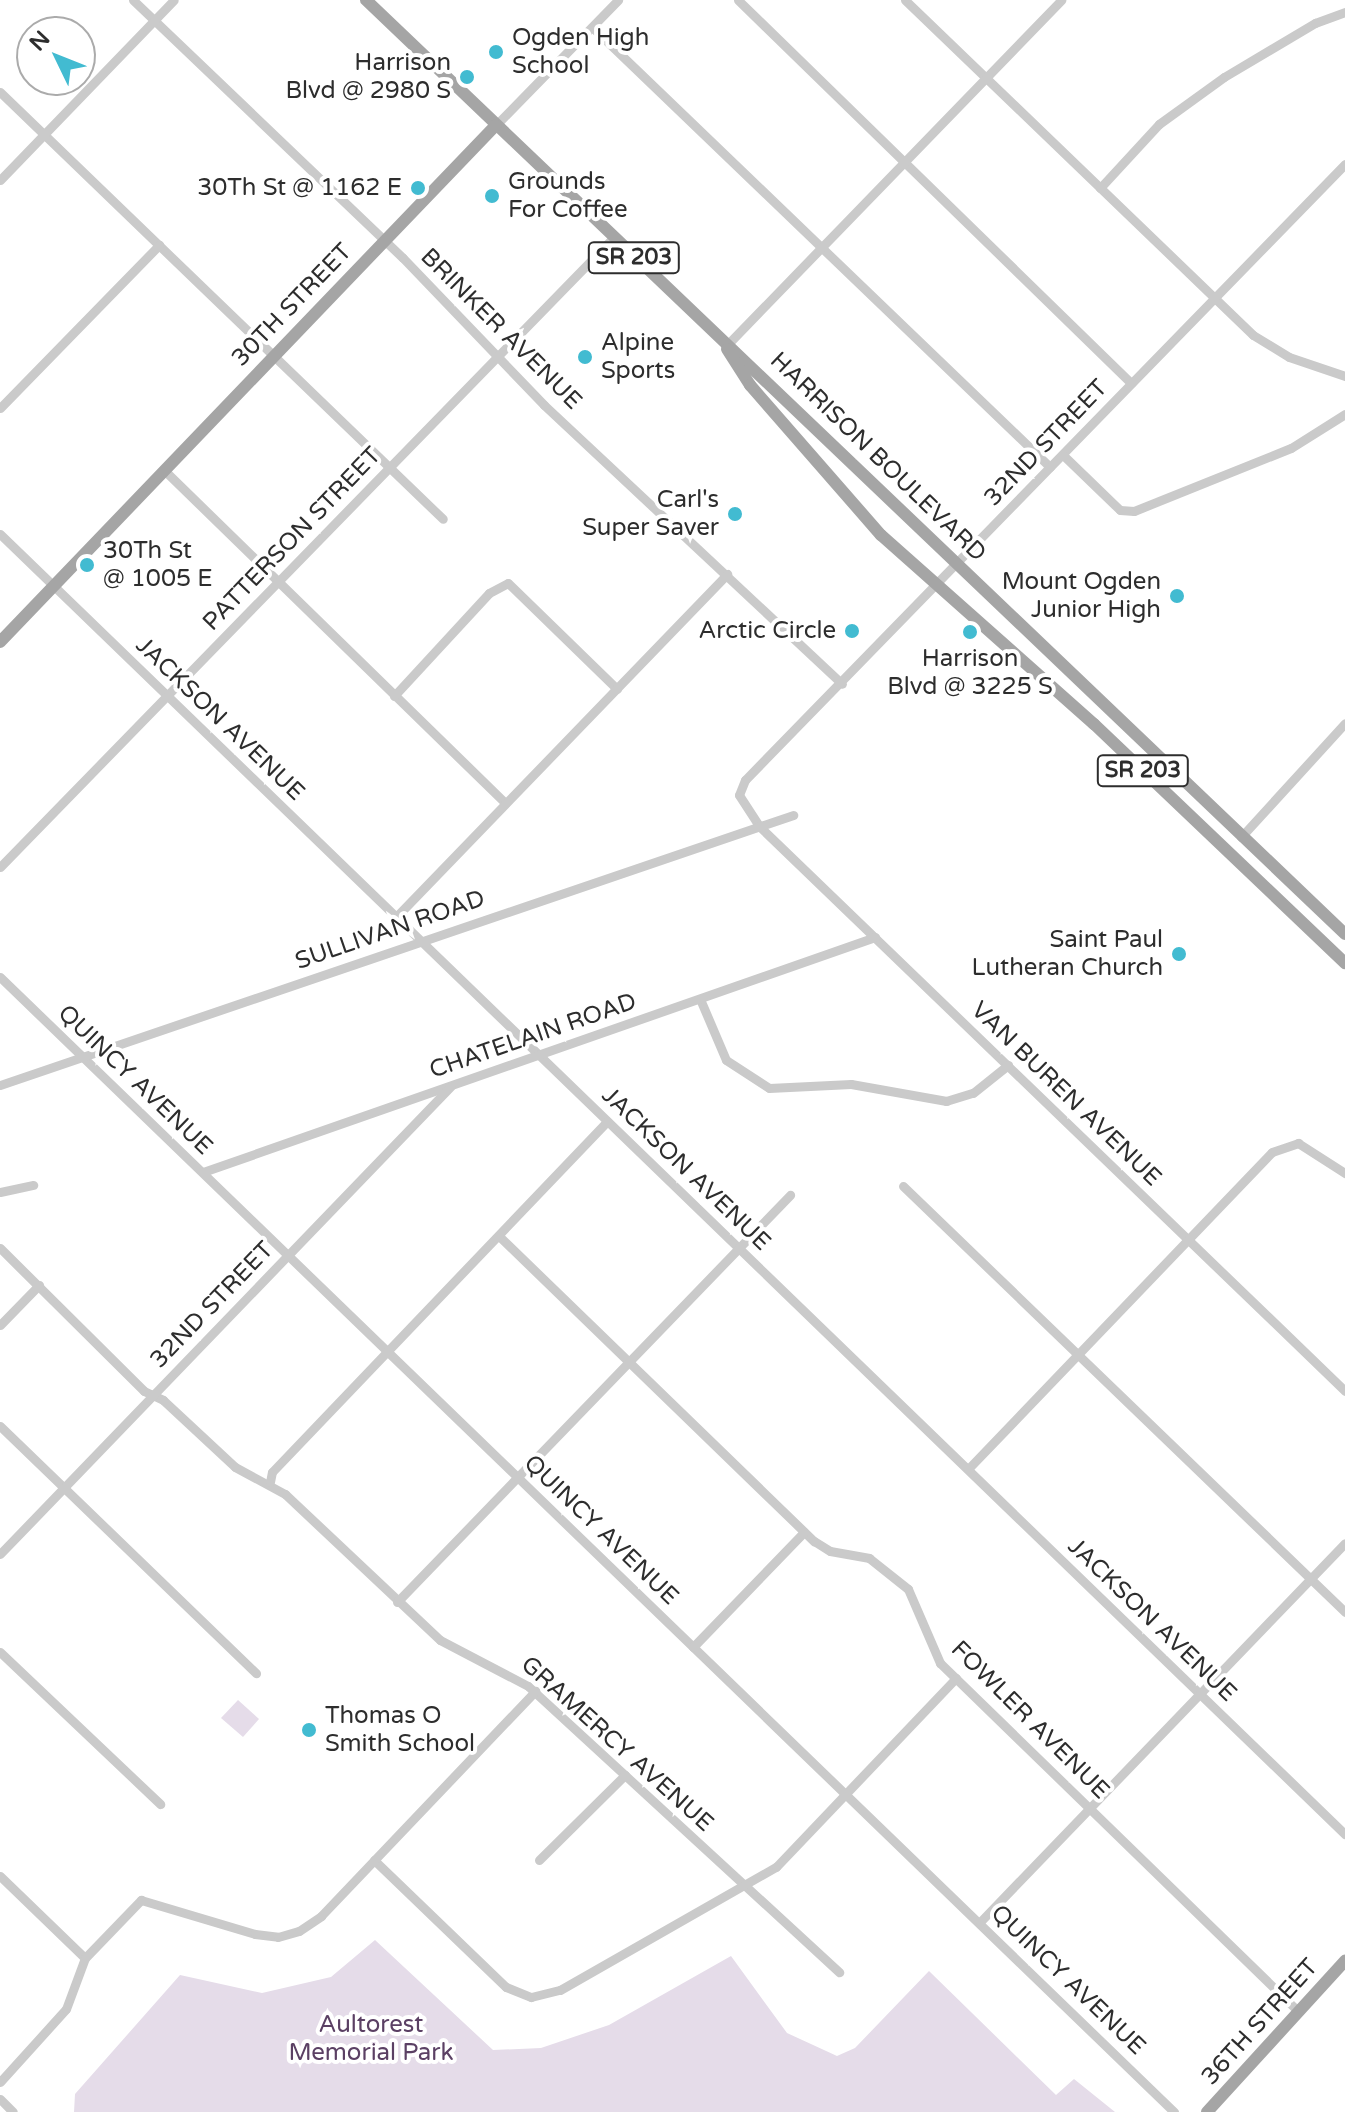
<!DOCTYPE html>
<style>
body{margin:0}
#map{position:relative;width:1345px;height:2112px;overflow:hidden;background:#fff;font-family:"Varela Round",sans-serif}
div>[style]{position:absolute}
.green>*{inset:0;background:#e5dce9}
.minor>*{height:9px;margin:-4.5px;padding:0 4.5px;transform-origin:4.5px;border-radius:4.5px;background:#cacaca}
.major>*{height:12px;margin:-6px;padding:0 6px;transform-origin:6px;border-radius:6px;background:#a5a5a5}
.dots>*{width:22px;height:22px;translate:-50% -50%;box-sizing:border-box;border:4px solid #fff;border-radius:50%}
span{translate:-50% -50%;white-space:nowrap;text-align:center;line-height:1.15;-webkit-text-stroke:8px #fff;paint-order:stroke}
.shield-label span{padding:2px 6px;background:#fff;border:2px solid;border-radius:6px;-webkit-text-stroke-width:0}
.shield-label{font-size:22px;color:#2d2d2d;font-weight:700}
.poi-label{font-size:24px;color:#2d2d2d}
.left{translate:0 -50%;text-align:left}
.right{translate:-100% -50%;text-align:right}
.street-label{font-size:24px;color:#2d2d2d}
.park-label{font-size:24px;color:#5b4064}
.north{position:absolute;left:16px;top:16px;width:80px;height:80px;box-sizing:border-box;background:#fff;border:2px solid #ababab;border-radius:50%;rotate:313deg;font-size:22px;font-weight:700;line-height:32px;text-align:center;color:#2d2d2d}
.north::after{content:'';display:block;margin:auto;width:28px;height:36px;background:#42bbd1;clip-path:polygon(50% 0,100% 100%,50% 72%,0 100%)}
</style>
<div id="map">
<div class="green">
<div style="clip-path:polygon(238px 1700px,259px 1719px,243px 1737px,221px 1718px)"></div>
<div style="clip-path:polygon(375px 1940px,493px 2050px,541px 2048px,609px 2025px,731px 1956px,787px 2033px,837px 2056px,855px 2048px,929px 1971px,1056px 2095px,1074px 2079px,1115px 2112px,74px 2112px,75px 2094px,180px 1975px,262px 1993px,331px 1977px)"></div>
</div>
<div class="minor">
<div style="left:133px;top:0;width:373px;rotate:43.7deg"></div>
<div style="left:403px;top:258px;width:204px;rotate:46.2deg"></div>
<div style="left:544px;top:405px;width:408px;rotate:43.1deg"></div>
<div style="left:738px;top:0;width:549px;rotate:44.26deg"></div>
<div style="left:905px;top:0;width:483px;rotate:43.9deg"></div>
<div style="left:1253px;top:335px;width:42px;rotate:31.4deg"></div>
<div style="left:1289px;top:357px;width:59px;rotate:18.7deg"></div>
<div style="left:592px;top:27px;width:635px;rotate:43.85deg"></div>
<div style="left:0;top:92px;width:615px;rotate:43.95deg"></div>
<div style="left:496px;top:125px;width:175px;rotate:-45.7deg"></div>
<div style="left:1345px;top:164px;width:860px;rotate:134.25deg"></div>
<div style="left:745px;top:780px;width:16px;rotate:112deg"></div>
<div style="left:739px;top:795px;width:37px;rotate:57deg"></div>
<div style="left:759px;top:826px;width:814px;rotate:43.95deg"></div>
<div style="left:0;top:180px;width:250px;rotate:-46deg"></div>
<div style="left:1100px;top:188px;width:87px;rotate:-47.3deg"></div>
<div style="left:1159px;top:124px;width:80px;rotate:-35.9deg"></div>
<div style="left:1224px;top:77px;width:106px;rotate:-30.7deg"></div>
<div style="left:1315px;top:23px;width:32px;rotate:-20deg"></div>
<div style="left:726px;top:346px;width:482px;rotate:-45.9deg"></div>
<div style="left:0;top:408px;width:228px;rotate:-45.7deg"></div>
<div style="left:1063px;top:455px;width:79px;rotate:44deg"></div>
<div style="left:1120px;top:510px;width:14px;rotate:4deg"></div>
<div style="left:1134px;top:511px;width:169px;rotate:-21.9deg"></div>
<div style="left:1291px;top:448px;width:64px;rotate:-32.2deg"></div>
<div style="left:164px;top:470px;width:477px;rotate:44.3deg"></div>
<div style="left:0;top:534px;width:1871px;rotate:44.03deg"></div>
<div style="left:394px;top:696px;width:140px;rotate:-47.3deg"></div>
<div style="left:489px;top:593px;width:21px;rotate:-28deg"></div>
<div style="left:508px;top:583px;width:152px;rotate:44.2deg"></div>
<div style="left:1241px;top:837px;width:154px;rotate:-47.6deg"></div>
<div style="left:0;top:867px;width:878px;rotate:-45.74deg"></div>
<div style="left:396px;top:917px;width:477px;rotate:-46deg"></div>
<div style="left:0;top:977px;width:1633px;rotate:44.03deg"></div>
<div style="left:700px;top:999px;width:66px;rotate:66.9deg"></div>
<div style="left:726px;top:1060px;width:51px;rotate:33.1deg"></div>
<div style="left:769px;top:1088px;width:82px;rotate:-2.8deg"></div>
<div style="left:851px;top:1084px;width:97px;rotate:10.1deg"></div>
<div style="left:946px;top:1101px;width:28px;rotate:-17deg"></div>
<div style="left:973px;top:1093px;width:45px;rotate:-38.7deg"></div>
<div style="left:0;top:1085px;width:838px;rotate:-18.8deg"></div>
<div style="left:203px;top:1172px;width:712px;rotate:-19.27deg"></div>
<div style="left:903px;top:1186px;width:614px;rotate:43.94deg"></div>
<div style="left:0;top:1192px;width:34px;rotate:-12deg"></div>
<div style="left:501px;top:1238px;width:436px;rotate:44.1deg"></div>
<div style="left:814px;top:1541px;width:19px;rotate:32deg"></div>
<div style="left:830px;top:1551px;width:40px;rotate:10deg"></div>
<div style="left:869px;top:1558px;width:50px;rotate:38.5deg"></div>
<div style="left:908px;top:1589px;width:81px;rotate:66.6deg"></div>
<div style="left:940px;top:1663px;width:499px;rotate:44.2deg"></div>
<div style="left:0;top:1248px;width:203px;rotate:44.8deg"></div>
<div style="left:144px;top:1391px;width:21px;rotate:25deg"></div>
<div style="left:163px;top:1400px;width:98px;rotate:42.9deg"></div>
<div style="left:235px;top:1467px;width:57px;rotate:28.4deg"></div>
<div style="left:285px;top:1494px;width:213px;rotate:43.3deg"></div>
<div style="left:440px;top:1640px;width:99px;rotate:27.6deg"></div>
<div style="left:528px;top:1686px;width:423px;rotate:42.6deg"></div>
<div style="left:0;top:1325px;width:56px;rotate:-45.7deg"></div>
<div style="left:0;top:1426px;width:356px;rotate:44deg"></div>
<div style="left:968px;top:1469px;width:439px;rotate:-46.2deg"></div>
<div style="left:1272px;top:1152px;width:28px;rotate:-19deg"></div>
<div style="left:1298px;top:1143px;width:56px;rotate:32.6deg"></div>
<div style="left:270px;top:1482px;width:10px;rotate:-79deg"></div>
<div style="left:272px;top:1472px;width:485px;rotate:-46.3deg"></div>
<div style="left:0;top:1554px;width:649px;rotate:-46.06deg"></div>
<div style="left:397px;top:1602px;width:566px;rotate:-46deg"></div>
<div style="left:693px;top:1647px;width:160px;rotate:-46deg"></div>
<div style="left:0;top:1652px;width:221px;rotate:43.5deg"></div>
<div style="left:374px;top:1860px;width:183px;rotate:43.9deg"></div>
<div style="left:506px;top:1987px;width:27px;rotate:22deg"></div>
<div style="left:531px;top:1997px;width:30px;rotate:-14deg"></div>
<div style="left:560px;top:1990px;width:249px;rotate:-29.7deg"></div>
<div style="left:776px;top:1867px;width:261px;rotate:-46.4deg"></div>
<div style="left:539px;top:1860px;width:121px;rotate:-44.7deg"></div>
<div style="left:0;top:1876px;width:118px;rotate:44deg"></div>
<div style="left:980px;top:1922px;width:526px;rotate:-46.08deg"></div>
<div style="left:0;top:2082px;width:98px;rotate:-47.9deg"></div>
<div style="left:66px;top:2009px;width:54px;rotate:-69.6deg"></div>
<div style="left:85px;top:1958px;width:81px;rotate:-46deg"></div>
<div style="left:141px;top:1900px;width:119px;rotate:16.6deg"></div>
<div style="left:255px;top:1934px;width:23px;rotate:7deg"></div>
<div style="left:278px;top:1937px;width:22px;rotate:-16deg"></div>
<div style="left:299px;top:1931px;width:27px;rotate:-34deg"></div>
<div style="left:321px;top:1916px;width:311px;rotate:-46.4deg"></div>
<div style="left:0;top:2099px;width:18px;rotate:45deg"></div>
</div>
<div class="major">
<div style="left:366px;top:0;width:1353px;rotate:43.65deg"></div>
<div style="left:727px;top:349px;width:43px;rotate:57.4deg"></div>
<div style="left:750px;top:385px;width:199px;rotate:48.9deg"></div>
<div style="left:881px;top:535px;width:285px;rotate:41.6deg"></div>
<div style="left:1094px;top:724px;width:347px;rotate:43.6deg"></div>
<div style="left:0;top:642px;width:716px;rotate:-46.19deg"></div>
<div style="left:1207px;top:2112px;width:205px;rotate:-47.6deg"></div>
</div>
<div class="dots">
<div style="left:496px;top:52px;background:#42bbd1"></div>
<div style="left:467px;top:77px;background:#42bbd1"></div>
<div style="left:418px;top:188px;background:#42bbd1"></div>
<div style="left:492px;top:196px;background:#42bbd1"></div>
<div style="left:585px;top:357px;background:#42bbd1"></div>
<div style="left:735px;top:514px;background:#42bbd1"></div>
<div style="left:87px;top:565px;background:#42bbd1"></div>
<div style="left:1177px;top:596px;background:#42bbd1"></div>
<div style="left:852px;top:631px;background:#42bbd1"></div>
<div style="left:970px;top:632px;background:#42bbd1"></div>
<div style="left:1179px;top:954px;background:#42bbd1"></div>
<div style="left:309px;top:1730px;background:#42bbd1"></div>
</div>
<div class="shield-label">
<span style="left:634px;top:258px">SR 203</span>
<span style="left:1143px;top:771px">SR 203</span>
</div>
<div class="poi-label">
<span class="left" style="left:512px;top:52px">Ogden High<br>School</span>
<span class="right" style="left:451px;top:77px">Harrison<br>Blvd @ 2980 S</span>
<span class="left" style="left:508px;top:196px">Grounds<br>For Coffee</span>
<span class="right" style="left:402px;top:188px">30Th St @ 1162 E</span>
<span class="left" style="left:601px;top:357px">Alpine<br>Sports</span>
<span class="right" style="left:719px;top:514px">Carl's<br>Super Saver</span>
<span class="left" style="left:103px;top:565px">30Th St<br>@ 1005 E</span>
<span class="right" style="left:1161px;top:596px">Mount Ogden<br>Junior High</span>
<span class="right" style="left:836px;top:631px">Arctic Circle</span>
<span style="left:970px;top:673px">Harrison<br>Blvd @ 3225 S</span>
<span class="right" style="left:1163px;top:954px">Saint Paul<br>Lutheran Church</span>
<span class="left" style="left:325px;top:1730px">Thomas O<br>Smith School</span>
</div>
<div class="street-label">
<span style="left:292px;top:305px;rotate:-46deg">30TH STREET</span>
<span style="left:501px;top:329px;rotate:45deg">BRINKER AVENUE</span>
<span style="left:1046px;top:443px;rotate:-46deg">32ND STREET</span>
<span style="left:878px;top:457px;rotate:44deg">HARRISON BOULEVARD</span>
<span style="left:292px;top:539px;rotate:-46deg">PATTERSON STREET</span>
<span style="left:220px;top:719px;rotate:44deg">JACKSON AVENUE</span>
<span style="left:390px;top:930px;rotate:-19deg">SULLIVAN ROAD</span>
<span style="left:533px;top:1036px;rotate:-19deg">CHATELAIN ROAD</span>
<span style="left:135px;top:1080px;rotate:44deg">QUINCY AVENUE</span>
<span style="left:1066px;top:1094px;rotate:44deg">VAN BUREN AVENUE</span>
<span style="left:686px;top:1169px;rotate:44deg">JACKSON AVENUE</span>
<span style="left:212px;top:1305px;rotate:-46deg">32ND STREET</span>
<span style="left:601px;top:1530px;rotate:44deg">QUINCY AVENUE</span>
<span style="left:1152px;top:1620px;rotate:44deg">JACKSON AVENUE</span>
<span style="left:1030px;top:1720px;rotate:45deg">FOWLER AVENUE</span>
<span style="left:617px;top:1744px;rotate:42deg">GRAMERCY AVENUE</span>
<span style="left:1068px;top:1980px;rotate:44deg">QUINCY AVENUE</span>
<span style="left:1260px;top:2022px;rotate:-48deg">36TH STREET</span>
</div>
<div class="park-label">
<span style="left:371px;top:2039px">Aultorest<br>Memorial Park</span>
</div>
<div class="north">N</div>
</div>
